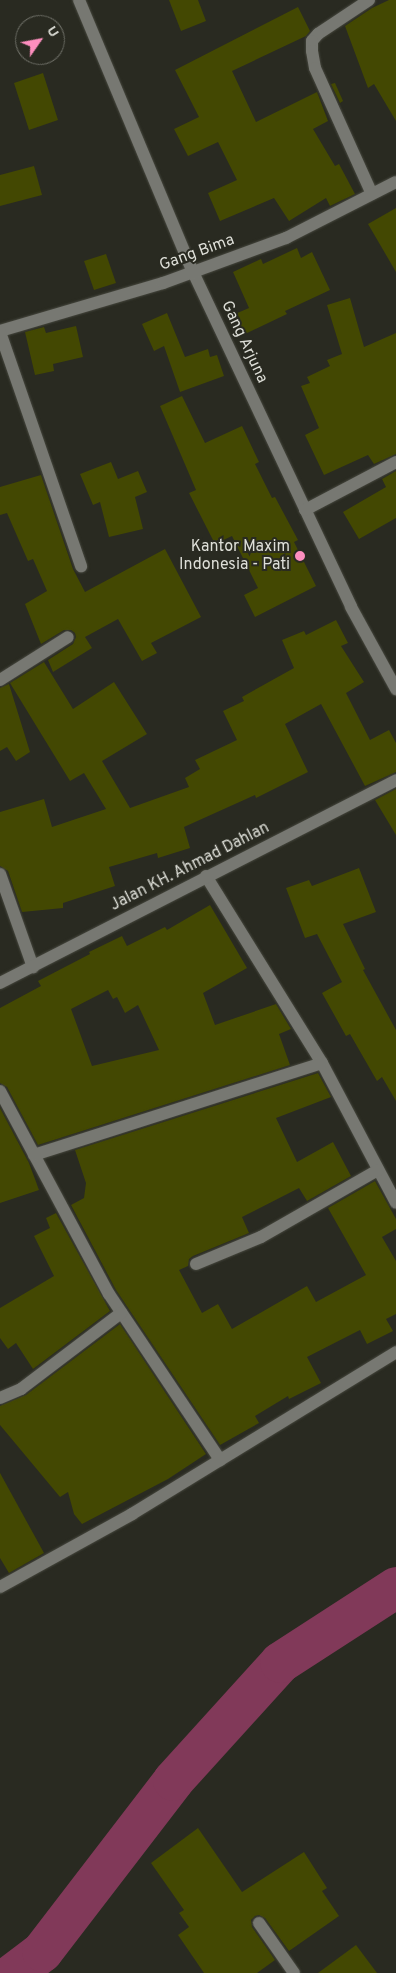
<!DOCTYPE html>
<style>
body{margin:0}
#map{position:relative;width:396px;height:1973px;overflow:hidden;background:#292a21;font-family:Overpass,sans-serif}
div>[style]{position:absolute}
.river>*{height:41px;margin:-20.5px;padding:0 20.5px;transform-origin:20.5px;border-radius:20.5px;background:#813959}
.building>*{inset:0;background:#434802}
.roads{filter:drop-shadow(0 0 1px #46473e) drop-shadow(0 0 1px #46473e)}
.minor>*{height:12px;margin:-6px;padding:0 6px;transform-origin:6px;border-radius:6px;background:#777872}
.dots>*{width:14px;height:14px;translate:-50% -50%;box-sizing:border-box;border:2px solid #292a21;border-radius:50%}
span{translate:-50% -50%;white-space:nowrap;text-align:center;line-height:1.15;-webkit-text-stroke:4px #292a21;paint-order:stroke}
.street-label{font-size:16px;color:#dedfd8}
.poi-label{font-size:16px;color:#dedfd8}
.right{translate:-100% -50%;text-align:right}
.north{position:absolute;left:15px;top:15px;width:50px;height:50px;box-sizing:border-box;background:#292a21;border:1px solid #71726a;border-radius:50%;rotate:57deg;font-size:14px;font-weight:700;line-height:20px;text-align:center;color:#dedfd8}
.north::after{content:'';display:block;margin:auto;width:18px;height:22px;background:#fd8ebe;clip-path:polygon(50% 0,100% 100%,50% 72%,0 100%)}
</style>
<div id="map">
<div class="river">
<div style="left:13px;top:1973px;width:36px;rotate:-37deg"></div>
<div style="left:42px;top:1951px;width:215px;rotate:-52.5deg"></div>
<div style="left:173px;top:1780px;width:159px;rotate:-47.8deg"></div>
<div style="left:280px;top:1662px;width:138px;rotate:-32.9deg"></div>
</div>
<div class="building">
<div style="clip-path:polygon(169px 0,198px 0,206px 21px,181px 31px)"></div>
<div style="clip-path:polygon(389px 0,396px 0,396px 121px,374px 84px,368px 88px,345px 26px,372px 8px)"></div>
<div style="clip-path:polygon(298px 7px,310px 31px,306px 36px,232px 71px,256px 122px,317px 92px,328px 121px,313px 129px,335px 166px,339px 164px,355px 194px,330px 206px,326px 198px,289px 221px,274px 198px,220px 221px,208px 193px,237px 180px,218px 142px,188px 156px,174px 129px,199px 117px,175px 70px)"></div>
<div style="clip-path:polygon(43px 73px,58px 120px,29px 130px,14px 83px)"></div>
<div style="clip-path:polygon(335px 83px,343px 101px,340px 103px,331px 84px)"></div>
<div style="clip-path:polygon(34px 166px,42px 195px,0 206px,0 175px)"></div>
<div style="clip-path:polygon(396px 208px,396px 272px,368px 224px)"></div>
<div style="clip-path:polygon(297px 248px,301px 258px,312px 252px,330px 290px,285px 311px,287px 314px,245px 334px,235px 314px,249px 308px,233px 272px,261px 259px,263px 264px)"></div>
<div style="clip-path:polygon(106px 254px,116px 283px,94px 290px,84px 261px)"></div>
<div style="clip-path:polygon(350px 298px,364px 347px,396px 333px,396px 454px,374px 464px,368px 455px,324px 475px,305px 435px,319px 428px,301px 386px,310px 383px,307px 377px,330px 366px,327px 360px,342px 354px,327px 305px)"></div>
<div style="clip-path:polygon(167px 313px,185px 357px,208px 349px,210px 357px,217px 355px,224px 376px,180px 392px,164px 346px,154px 351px,142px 324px)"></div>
<div style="clip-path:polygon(76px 326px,83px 357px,53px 364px,54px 371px,35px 375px,25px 332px,44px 327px,46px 333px)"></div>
<div style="clip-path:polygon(182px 396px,205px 443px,242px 426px,259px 462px,255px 464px,272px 498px,275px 497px,298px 540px,294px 542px,316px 586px,255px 617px,244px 595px,258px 588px,232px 536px,215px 544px,189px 493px,196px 490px,160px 406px)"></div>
<div style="clip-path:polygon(111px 462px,118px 479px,138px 471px,147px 492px,135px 497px,143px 529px,109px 537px,100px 502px,93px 505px,80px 474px)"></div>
<div style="clip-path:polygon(396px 471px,396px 518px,359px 539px,343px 512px,386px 487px,382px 479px)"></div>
<div style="clip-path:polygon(41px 475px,73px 569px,85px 592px,165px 549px,201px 617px,151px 643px,157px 653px,142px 661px,118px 619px,85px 637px,92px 648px,53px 672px,48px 660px,73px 644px,76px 637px,75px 633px,71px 630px,64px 630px,41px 644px,25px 604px,47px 591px,33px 559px,28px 561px,7px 513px,0 515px,0 487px)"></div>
<div style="clip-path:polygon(336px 620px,348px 643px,341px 646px,364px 682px,346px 693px,370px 740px,389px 730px,396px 743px,396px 772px,365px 786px,321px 704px,285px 724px,308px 772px,256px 798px,255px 795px,184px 827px,190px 848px,158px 858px,157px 853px,109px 867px,115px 886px,63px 903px,63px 908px,22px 912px,8px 871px,0 866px,0 812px,44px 799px,52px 827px,106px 809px,84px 773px,70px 781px,10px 683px,44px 662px,73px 709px,114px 682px,147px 734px,102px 761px,130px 808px,189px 787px,185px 778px,200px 769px,195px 760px,237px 740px,223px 711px,244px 701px,242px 697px,294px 668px,282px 640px,304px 631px,306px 635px)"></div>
<div style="clip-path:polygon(9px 684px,30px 752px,16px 761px,7px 747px,0 751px,0 688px)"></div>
<div style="clip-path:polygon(396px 789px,396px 835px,375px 800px)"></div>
<div style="clip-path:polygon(359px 868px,376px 912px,343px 924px,365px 969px,363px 970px,396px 1030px,396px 1101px,382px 1077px,377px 1081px,350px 1034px,346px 1036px,322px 993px,342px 982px,317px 934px,305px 938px,286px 888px,309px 880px,312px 886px)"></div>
<div style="clip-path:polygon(evenodd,210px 905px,247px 968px,203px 993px,215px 1025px,276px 1004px,291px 1029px,279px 1034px,290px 1065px,38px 1145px,7px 1087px,0 1083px,0 1008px,41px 986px,38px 981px,90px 954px,89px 952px,122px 936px,127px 946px,165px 927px,167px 930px,210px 905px,108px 990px,113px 999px,117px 997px,125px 1013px,138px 1005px,159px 1050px,92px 1066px,71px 1009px,108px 990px)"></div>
<div style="clip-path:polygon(318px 1073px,331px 1097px,276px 1118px,297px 1162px,333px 1142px,351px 1176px,307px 1201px,299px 1188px,242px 1217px,249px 1233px,193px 1256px,189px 1259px,188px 1266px,179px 1270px,202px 1313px,218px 1304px,232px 1329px,307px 1286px,316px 1302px,366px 1275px,328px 1208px,375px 1181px,396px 1219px,396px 1229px,382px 1237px,396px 1261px,396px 1314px,386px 1319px,393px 1331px,367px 1344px,360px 1330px,307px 1357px,321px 1383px,289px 1399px,288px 1396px,255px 1416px,259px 1423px,220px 1445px,116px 1290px,71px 1205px,84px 1198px,86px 1183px,75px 1150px)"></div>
<div style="clip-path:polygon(0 1108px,29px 1163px,39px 1190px,0 1203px)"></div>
<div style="clip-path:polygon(56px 1213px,110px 1311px,33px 1369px,16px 1343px,8px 1349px,0 1338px,0 1308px,54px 1276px,34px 1236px,50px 1228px,46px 1218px)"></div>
<div style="clip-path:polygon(120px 1324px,206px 1454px,168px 1479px,82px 1524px,74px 1514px,68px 1492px,60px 1497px,0 1425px,0 1406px,26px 1395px)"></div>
<div style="clip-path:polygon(0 1473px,44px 1553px,9px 1573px,0 1558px)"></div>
<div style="clip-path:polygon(198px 1828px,242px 1892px,304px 1852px,327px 1888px,322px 1891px,339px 1916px,289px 1951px,265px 1918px,259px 1915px,255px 1916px,251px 1920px,252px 1927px,275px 1960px,257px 1973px,204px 1973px,178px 1935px,189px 1927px,179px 1913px,184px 1910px,151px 1863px)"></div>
<div style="clip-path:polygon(356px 1945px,377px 1973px,318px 1973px)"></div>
</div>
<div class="roads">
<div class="minor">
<div style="left:79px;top:0;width:295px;rotate:67.3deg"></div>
<div style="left:193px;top:272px;width:370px;rotate:64.7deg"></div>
<div style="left:351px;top:607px;width:94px;rotate:61.2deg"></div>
<div style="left:369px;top:0;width:61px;rotate:146.3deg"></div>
<div style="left:318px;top:34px;width:9px;rotate:131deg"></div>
<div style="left:312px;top:41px;width:10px;rotate:90deg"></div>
<div style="left:312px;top:51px;width:17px;rotate:80deg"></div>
<div style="left:315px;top:68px;width:138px;rotate:65.7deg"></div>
<div style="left:0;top:331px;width:170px;rotate:-16.4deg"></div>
<div style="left:163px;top:283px;width:131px;rotate:-20.1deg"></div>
<div style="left:286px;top:238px;width:123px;rotate:-27deg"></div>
<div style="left:0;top:332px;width:248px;rotate:70.9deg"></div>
<div style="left:305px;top:510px;width:103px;rotate:-27.8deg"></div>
<div style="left:0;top:680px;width:80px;rotate:-32.3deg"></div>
<div style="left:0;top:874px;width:99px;rotate:70.5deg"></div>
<div style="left:206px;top:876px;width:220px;rotate:58.2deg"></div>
<div style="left:322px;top:1063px;width:158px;rotate:62.1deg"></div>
<div style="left:0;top:983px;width:445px;rotate:-27.1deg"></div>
<div style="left:0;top:1091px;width:230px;rotate:61.8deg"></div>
<div style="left:109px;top:1294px;width:200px;rotate:56.2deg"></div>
<div style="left:34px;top:1155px;width:302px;rotate:-17.7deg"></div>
<div style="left:196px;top:1264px;width:70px;rotate:-22.6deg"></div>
<div style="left:261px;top:1237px;width:135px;rotate:-29.8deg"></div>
<div style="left:0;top:1398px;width:23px;rotate:-23deg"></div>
<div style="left:21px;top:1389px;width:126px;rotate:-37.2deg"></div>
<div style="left:0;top:1587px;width:151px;rotate:-28.9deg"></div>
<div style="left:132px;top:1514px;width:310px;rotate:-31.5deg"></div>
<div style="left:259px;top:1923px;width:61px;rotate:55deg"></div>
</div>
</div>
<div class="dots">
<div style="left:300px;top:556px;background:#fd8ebe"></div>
</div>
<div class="street-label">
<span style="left:197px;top:253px;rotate:-20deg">Gang Bima</span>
<span style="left:244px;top:342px;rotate:65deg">Gang Arjuna</span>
<span style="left:190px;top:867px;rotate:-27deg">Jalan KH. Ahmad Dahlan</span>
</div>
<div class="poi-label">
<span class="right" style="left:290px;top:556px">Kantor Maxim<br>Indonesia - Pati</span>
</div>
<div class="north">U</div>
</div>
